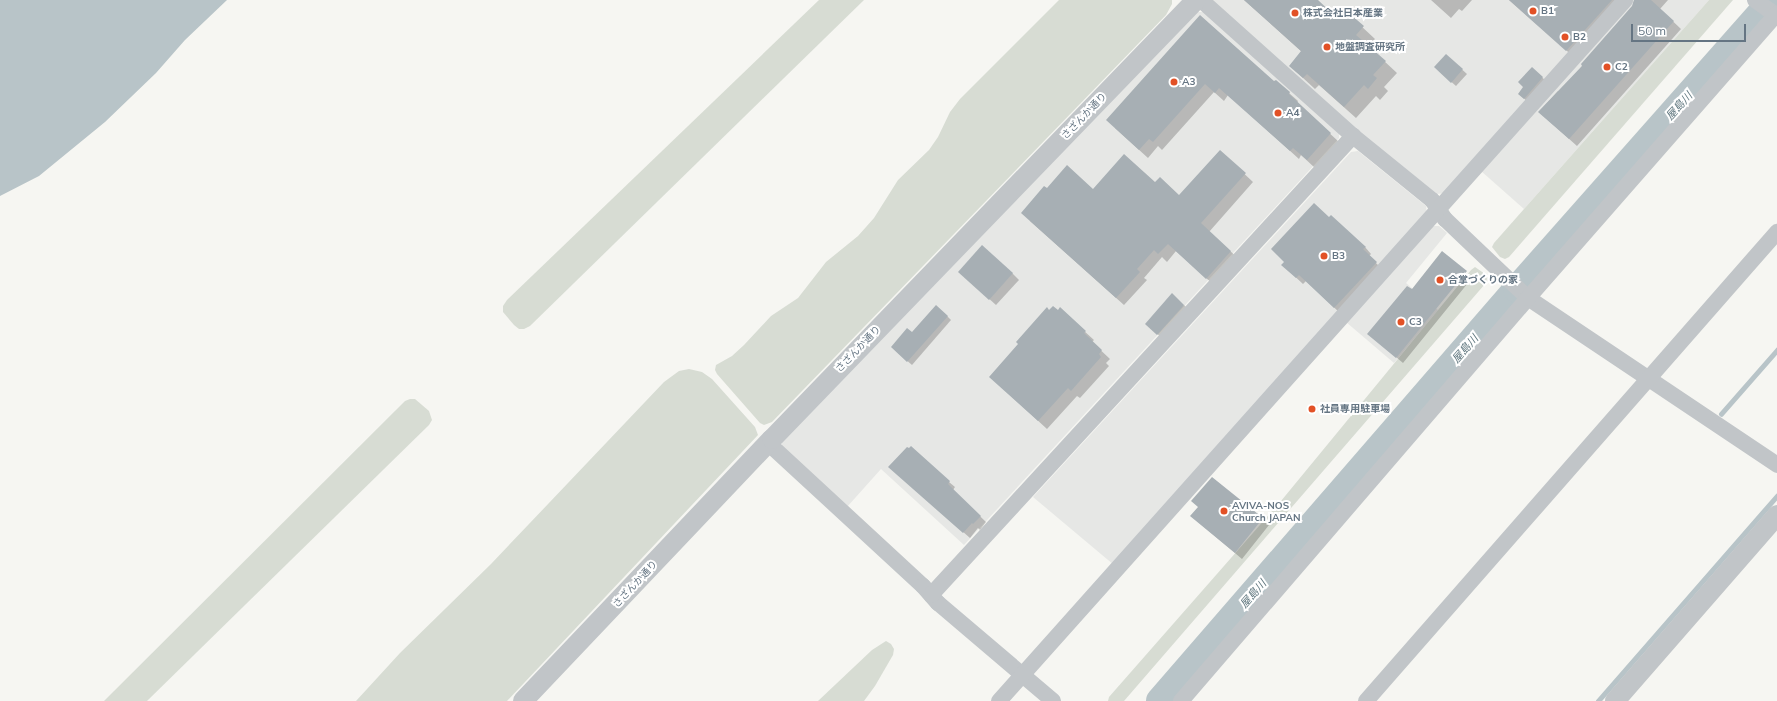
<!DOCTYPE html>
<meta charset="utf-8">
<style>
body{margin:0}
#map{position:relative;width:1777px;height:701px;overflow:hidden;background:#f6f6f2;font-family:Mulish,"Noto Sans JP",sans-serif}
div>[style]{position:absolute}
.built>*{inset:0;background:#e6e7e5}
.green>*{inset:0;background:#d7dcd3}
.water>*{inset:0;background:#b8c4c8}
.shadow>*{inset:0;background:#0003}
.stream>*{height:4.5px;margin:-2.25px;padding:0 2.25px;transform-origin:2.25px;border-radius:2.25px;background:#b8c4c8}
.river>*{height:28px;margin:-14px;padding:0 14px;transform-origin:14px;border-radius:14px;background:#b8c4c8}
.building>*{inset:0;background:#a7afb4}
.minor>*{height:16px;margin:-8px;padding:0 8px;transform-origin:8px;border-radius:8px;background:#c1c5c8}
.tertiary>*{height:20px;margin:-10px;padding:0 10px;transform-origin:10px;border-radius:10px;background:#c1c5c8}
.dots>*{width:11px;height:11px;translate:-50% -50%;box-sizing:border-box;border:2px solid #fff;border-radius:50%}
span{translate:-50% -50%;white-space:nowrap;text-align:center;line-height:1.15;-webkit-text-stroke:4px #fff;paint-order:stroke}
.poi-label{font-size:10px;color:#657583;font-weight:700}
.left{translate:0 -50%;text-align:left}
.street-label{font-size:10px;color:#657583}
.water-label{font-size:11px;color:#60777f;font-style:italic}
.scale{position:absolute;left:1631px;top:24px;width:115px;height:18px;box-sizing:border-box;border:2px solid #657583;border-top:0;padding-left:5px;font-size:12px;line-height:14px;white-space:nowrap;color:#657583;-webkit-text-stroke:3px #fff;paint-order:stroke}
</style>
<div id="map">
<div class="built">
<div style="clip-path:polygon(1213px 0,1618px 0,1445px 193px,1437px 194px,1327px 106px,1213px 4px)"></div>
<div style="clip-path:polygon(1633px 0,1709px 0,1524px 209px,1481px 171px)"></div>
<div style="clip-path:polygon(1197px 12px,1205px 12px,1339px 131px,1339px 138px,964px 545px,881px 469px,847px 507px,782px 448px,782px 441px)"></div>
<div style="clip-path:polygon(1358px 151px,1426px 206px,1427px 214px,1114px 565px,1033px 497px,1351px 152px)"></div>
<div style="clip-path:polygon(1431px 226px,1439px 226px,1447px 233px,1406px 283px,1438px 310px,1394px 363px,1346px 322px)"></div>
</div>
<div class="green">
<div style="clip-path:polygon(819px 0,864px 0,530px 326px,524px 329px,519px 329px,514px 325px,503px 312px,503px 306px,507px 300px)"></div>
<div style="clip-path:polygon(1059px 0,1172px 0,1172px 4px,1166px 15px,772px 422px,764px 425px,760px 423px,717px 374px,715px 370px,716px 365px,732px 356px,744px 345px,771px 316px,798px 298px,826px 262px,858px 236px,874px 218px,898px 180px,929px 150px,938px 137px,950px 112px,960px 99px)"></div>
<div style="clip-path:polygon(1709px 0,1733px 0,1509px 257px,1505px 259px,1500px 257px,1492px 247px,1494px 243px)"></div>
<div style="clip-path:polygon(1475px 267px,1485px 274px,1487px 279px,1485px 284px,1124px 701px,1108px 701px,1109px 697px,1281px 501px,1471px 270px)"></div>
<div style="clip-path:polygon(689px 369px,702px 372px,712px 379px,755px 427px,758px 435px,507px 701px,356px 701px,400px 653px,491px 564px,664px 382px,679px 371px)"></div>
<div style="clip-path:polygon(410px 399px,415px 399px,429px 411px,432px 420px,429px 425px,147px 701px,104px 701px,405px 401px)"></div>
<div style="clip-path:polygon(886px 641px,891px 644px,894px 649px,893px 655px,875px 686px,864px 701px,818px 701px,872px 650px)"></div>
</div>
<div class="water">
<div style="clip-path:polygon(0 0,227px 0,185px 40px,156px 73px,105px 122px,39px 176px,0 196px)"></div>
</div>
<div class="shadow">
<div style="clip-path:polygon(1244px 0,1316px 0,1336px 17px,1343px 9px,1375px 39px,1368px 46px,1397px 73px,1384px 87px,1388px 91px,1380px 100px,1376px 96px,1356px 118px,1319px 85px,1315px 89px,1290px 66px,1302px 52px)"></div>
<div style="clip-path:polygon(1431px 0,1472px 0,1462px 11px,1459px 9px,1451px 18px)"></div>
<div style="clip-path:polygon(1509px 0,1628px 0,1575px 58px)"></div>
<div style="clip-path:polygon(1634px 0,1668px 0,1660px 9px,1681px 29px,1577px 146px,1539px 112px,1558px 91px,1559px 93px,1633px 7px)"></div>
<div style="clip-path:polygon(1200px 16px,1274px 83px,1289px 93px,1298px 101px,1297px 103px,1339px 142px,1315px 168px,1301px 155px,1299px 159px,1228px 95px,1224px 101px,1214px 92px,1162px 150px,1158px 146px,1148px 158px,1115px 128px)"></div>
<div style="clip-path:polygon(1446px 55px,1467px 74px,1456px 86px,1439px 71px)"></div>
<div style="clip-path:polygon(1532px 68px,1547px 82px,1528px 102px,1519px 94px,1525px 87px)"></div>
<div style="clip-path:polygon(1220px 151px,1253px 182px,1209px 232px,1239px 259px,1215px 286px,1176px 251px,1167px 262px,1162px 257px,1144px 278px,1147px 280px,1124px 305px,1030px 221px,1047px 189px,1093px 191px,1155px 184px,1180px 196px)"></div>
<div style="clip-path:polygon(1365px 247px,1371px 254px,1369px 256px,1382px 269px,1341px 314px,1306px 281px,1303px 284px,1289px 271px)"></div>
<div style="clip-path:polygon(1443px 253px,1472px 278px,1403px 363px,1369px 334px,1412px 291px)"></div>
<div style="clip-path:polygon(1012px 273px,1019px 280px,996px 305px,966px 278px)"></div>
<div style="clip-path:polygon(1184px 305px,1188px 309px,1162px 338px,1150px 328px)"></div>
<div style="clip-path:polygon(1060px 309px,1094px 340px,1092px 342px,1110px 359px,1106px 363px,1109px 366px,1080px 398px,1077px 396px,1047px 429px,999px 385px,1049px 311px,1058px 311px)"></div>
<div style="clip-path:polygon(947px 316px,951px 320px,912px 365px,896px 351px,912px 334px)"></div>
<div style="clip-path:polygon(896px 473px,949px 482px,955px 487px,953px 490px,986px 522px,980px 530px,978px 528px,970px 538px)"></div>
<div style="clip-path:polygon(1212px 478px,1269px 525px,1242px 559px,1191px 516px,1199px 507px)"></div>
</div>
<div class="stream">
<div style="left:1721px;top:414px;width:85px;rotate:-48.8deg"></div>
<div style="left:1598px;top:701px;width:272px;rotate:-48.9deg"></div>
</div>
<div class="river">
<div style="left:1160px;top:701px;width:545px;rotate:-49.09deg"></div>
<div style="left:1517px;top:289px;width:386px;rotate:-48.5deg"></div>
</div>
<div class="building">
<div style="clip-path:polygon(1244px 0,1318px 0,1335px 16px,1343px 8px,1364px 26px,1356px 35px,1386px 61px,1373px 75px,1377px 78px,1368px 89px,1364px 85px,1344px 107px,1307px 74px,1303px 78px,1289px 66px,1301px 51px)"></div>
<div style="clip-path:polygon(1509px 0,1612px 0,1566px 51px)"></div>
<div style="clip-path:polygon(1634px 0,1651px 0,1674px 21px,1569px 139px,1538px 112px,1582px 66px,1581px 64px,1632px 6px)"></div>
<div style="clip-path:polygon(1200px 15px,1274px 81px,1276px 80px,1290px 92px,1289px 94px,1331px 133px,1307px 160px,1293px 148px,1290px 151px,1219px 88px,1215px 93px,1205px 84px,1153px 142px,1149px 139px,1139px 150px,1106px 120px)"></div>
<div style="clip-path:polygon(1446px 54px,1463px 69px,1451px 83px,1434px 67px)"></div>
<div style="clip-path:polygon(1532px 67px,1543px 77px,1524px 99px,1518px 94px,1523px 87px,1518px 82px)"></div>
<div style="clip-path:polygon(1220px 150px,1246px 173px,1201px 223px,1231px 251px,1206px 279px,1168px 244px,1158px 254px,1154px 250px,1137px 269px,1140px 272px,1116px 298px,1021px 213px,1044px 186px,1047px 188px,1067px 165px,1093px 189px,1124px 154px,1155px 182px,1160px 177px,1179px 195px)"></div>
<div style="clip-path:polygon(1314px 203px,1329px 217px,1331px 215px,1366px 247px,1363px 249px,1377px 262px,1334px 308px,1299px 275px,1296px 278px,1281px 265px,1284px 262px,1271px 249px)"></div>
<div style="clip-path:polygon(982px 245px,1013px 273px,989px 300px,958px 272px)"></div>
<div style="clip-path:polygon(1442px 251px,1467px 271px,1396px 358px,1367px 334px,1407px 286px,1412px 289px)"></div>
<div style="clip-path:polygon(1172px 293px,1184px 305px,1157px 335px,1145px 324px)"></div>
<div style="clip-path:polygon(936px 305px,948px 316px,907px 362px,891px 347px,907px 328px,912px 332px)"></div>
<div style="clip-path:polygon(1053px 306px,1058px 310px,1060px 307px,1086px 331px,1084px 333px,1102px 350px,1099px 354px,1101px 357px,1071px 391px,1068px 388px,1038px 421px,989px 377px,1018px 344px,1016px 342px,1047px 307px,1049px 310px)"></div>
<div style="clip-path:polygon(911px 446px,950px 481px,948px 484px,981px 516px,973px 524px,972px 523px,963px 533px,888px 467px,907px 447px,909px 448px)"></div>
<div style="clip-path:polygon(1212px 477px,1263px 518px,1235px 553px,1190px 516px,1198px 507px,1191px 501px)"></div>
</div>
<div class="minor">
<div style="left:1201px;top:0;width:204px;rotate:41.8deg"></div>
<div style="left:1353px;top:136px;width:102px;rotate:39deg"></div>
<div style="left:1432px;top:200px;width:23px;rotate:56deg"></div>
<div style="left:1445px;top:219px;width:115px;rotate:43.6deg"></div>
<div style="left:1528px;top:298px;width:300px;rotate:33.8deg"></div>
<div style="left:1755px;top:0;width:27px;rotate:36deg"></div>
<div style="left:768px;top:443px;width:211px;rotate:42.7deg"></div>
<div style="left:923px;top:586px;width:23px;rotate:49deg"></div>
<div style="left:938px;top:603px;width:151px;rotate:40.4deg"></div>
<div style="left:931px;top:595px;width:624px;rotate:-47.4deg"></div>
<div style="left:999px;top:701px;width:940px;rotate:-48.23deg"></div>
<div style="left:1181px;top:701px;width:532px;rotate:-49.27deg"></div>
<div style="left:1528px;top:298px;width:378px;rotate:-48.8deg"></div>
<div style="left:1366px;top:701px;width:624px;rotate:-48.77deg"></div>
</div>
<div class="tertiary">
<div style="left:523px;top:701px;width:361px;rotate:-46.5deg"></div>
<div style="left:772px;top:439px;width:610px;rotate:-46deg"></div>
<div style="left:1615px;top:701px;width:247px;rotate:-48.9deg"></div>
</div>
<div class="dots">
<div style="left:1533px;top:11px;background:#e25126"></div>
<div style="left:1295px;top:13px;background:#e25126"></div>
<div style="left:1565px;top:37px;background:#e25126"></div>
<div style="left:1327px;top:47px;background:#e25126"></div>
<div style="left:1607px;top:67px;background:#e25126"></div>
<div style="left:1174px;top:82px;background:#e25126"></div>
<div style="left:1278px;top:113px;background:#e25126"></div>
<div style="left:1324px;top:256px;background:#e25126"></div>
<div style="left:1440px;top:280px;background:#e25126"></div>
<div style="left:1401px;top:322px;background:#e25126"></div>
<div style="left:1312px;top:409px;background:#e25126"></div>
<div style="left:1224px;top:511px;background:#e25126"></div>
</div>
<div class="poi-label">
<span class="left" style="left:1541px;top:11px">B1</span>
<span class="left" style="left:1303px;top:13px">株式会社日本産業</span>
<span class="left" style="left:1573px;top:37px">B2</span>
<span class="left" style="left:1335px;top:47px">地盤調査研究所</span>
<span class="left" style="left:1615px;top:67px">C2</span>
<span class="left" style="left:1182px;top:82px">A3</span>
<span class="left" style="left:1286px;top:113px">A4</span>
<span class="left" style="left:1332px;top:256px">B3</span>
<span class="left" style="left:1448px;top:280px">合掌づくりの家</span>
<span class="left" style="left:1409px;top:322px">C3</span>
<span class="left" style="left:1320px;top:409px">社員専用駐車場</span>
<span class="left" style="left:1232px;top:511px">AVIVA-NOS<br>Church JAPAN</span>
</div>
<div class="street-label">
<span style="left:1084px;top:116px;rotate:-46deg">さざんか通り</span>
<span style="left:858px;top:349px;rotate:-46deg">さざんか通り</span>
<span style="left:635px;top:584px;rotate:-47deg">さざんか通り</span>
</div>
<div class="water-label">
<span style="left:1679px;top:106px;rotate:-48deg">屋島川</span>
<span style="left:1465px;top:349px;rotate:-49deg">屋島川</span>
<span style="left:1253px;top:594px;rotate:-49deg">屋島川</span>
</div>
<div class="scale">50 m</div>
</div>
